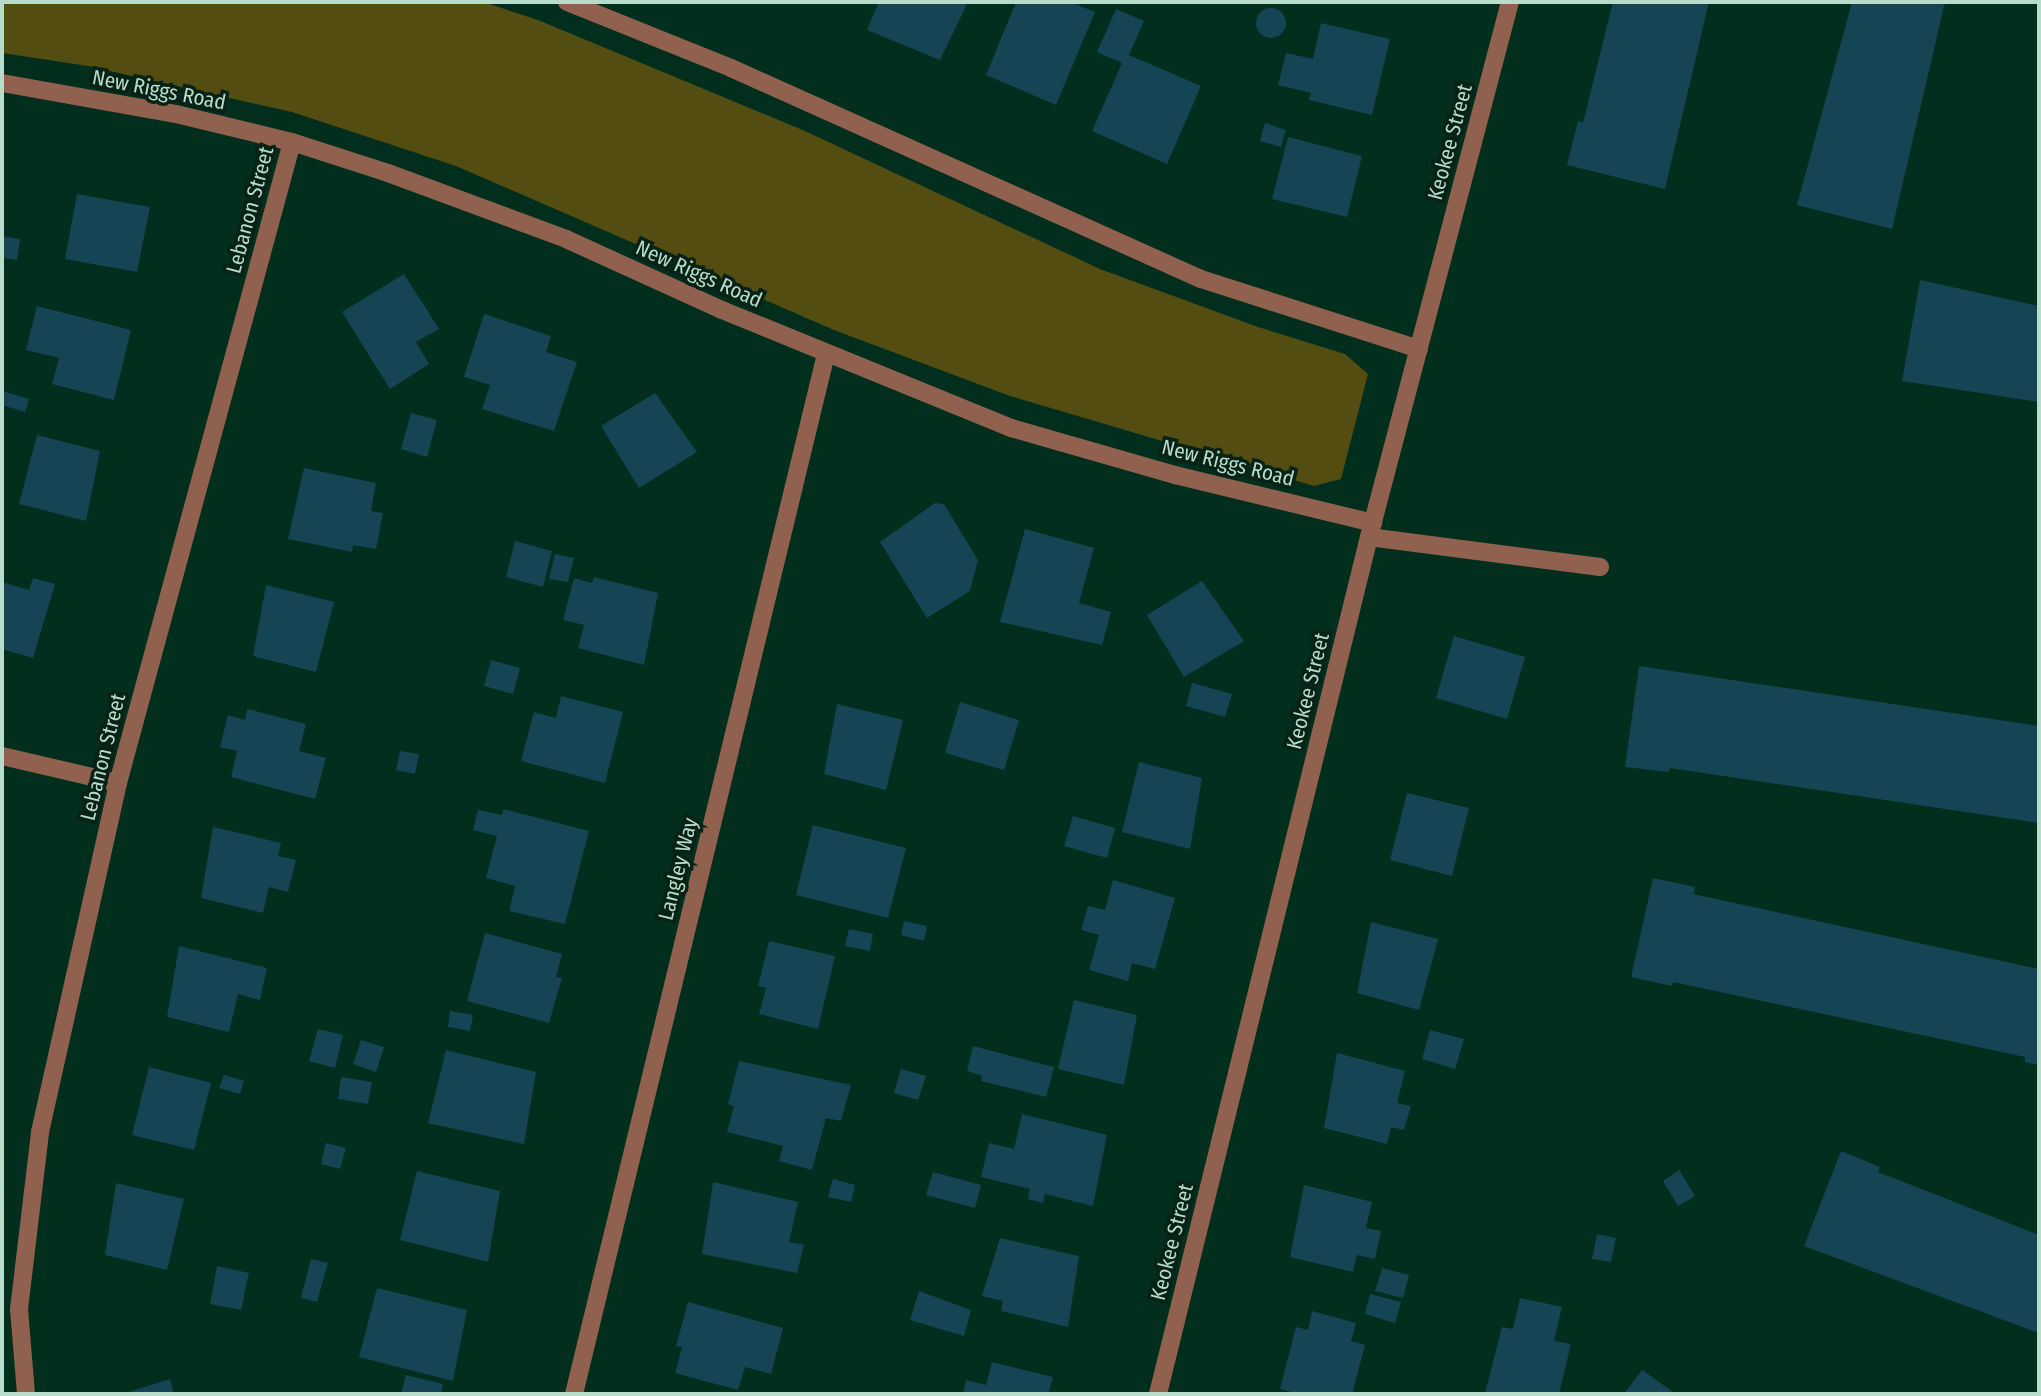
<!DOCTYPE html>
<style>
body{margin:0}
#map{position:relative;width:2041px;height:1396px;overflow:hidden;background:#012e1d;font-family:"Fira Sans Condensed",sans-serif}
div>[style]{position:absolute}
.green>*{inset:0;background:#544d12}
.building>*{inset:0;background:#154554}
.round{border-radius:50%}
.minor>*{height:18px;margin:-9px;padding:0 9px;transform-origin:9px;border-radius:9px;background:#90614e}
span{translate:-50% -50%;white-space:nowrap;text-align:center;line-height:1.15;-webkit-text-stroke:7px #092217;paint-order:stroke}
.street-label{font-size:21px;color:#b7dcc9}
.frame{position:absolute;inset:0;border:4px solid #b7dcc9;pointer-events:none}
</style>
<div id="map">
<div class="green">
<div style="clip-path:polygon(2px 2px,483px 2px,538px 20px,805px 131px,1100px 269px,1258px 327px,1345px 354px,1368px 374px,1341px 479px,1314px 486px,1010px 396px,834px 330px,456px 166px,292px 112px,88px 66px,2px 53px)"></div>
</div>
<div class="building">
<div style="clip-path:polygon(879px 2px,968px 2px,940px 60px,867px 30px)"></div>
<div style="clip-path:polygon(1016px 2px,1070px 2px,1095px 12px,1056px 105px,986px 75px)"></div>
<div style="clip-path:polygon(1613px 2px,1709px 2px,1665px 189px,1567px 165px,1578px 121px,1583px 123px)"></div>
<div style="clip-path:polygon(1852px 2px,1945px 2px,1892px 229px,1797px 205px)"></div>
<div class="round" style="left:1256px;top:8px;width:30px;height:30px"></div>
<div style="clip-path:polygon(1116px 9px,1144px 21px,1129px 55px,1201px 86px,1167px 164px,1092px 131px,1122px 63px,1097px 52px)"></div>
<div style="clip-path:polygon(1321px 23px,1390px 39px,1372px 115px,1309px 100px,1311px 93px,1278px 85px,1286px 53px,1313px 59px)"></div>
<div style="clip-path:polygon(1265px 123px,1286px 130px,1281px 147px,1260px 141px)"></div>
<div style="clip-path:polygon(1288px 137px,1362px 156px,1347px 217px,1272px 199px)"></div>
<div style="clip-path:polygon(77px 194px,150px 207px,137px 272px,65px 259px)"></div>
<div style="clip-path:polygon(2px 236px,20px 239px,17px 260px,2px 258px)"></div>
<div style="clip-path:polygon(404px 274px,439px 329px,416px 342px,429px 364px,390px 389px,342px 312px)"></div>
<div style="clip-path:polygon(1920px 280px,2039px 306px,2039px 402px,1902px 381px)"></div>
<div style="clip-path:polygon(37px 306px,131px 330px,114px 400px,52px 384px,59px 358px,26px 350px)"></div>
<div style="clip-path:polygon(484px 314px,551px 336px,546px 352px,577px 362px,554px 431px,482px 409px,490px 385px,464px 377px)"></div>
<div style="clip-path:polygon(2px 391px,29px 399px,25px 412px,2px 405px)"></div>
<div style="clip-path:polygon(655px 393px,697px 452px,639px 488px,601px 426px)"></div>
<div style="clip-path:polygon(411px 413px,437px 420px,427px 457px,401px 449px)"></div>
<div style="clip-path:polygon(37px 435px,100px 451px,86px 521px,19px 504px)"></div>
<div style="clip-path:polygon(304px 468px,376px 483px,371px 511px,383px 513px,376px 549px,353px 545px,352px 552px,288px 539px)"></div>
<div style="clip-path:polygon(935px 503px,944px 504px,978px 560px,970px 591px,927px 618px,880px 542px)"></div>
<div style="clip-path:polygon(1025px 529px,1094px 548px,1079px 603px,1111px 612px,1102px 645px,1000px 622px)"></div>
<div style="clip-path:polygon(515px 541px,552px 551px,543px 587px,506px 577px)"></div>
<div style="clip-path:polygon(555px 554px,574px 558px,568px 582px,549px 579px)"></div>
<div style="clip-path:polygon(594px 577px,658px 593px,644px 665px,578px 648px,584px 625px,563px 620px,574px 578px,592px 583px)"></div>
<div style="clip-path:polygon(33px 578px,55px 584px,33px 658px,2px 649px,2px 582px,29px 590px)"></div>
<div style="clip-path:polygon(1202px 581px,1244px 641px,1184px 677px,1147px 615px)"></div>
<div style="clip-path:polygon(266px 585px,334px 602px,316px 672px,253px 656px)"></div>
<div style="clip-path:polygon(1454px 636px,1525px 657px,1507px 719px,1436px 698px)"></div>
<div style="clip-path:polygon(491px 660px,520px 668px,513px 694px,484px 686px)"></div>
<div style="clip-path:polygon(1639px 666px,2039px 726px,2039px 823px,1670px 768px,1669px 772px,1625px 767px)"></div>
<div style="clip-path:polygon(1192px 683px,1232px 694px,1225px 717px,1186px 706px)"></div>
<div style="clip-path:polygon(561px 696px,623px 712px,605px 783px,521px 761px,534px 712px,556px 718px)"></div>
<div style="clip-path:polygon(960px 702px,1019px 720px,1004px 770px,945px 753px)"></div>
<div style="clip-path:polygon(837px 704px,903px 720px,886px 790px,824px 774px)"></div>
<div style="clip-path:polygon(247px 709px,306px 724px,299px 751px,326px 758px,315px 799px,231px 777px,237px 751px,220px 747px,228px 715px,245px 720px)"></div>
<div style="clip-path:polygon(400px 751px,419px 754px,415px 774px,396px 770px)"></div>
<div style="clip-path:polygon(1139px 762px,1202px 778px,1190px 849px,1122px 832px)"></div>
<div style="clip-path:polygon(1407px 793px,1469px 808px,1452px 876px,1390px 860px)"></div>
<div style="clip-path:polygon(503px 809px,589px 831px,565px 924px,509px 911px,515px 886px,486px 878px,497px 836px,473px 830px,478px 810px,502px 815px)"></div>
<div style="clip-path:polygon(1073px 816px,1115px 828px,1107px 858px,1064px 846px)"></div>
<div style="clip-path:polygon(813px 825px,906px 848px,888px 918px,796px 895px)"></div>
<div style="clip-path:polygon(213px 827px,281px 843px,278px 856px,296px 860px,288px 892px,269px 887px,263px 913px,201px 898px)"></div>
<div style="clip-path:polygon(1653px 878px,1695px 887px,1693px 894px,2039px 969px,2039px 1065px,2025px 1062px,2025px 1057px,1673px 982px,1672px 986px,1631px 977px)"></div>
<div style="clip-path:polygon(1113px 880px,1175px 898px,1155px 969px,1132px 963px,1128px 981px,1089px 970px,1099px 935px,1081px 930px,1088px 906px,1105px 910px)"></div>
<div style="clip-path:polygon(904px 921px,927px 926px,924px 941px,901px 935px)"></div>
<div style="clip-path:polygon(1371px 922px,1438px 939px,1419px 1010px,1357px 993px)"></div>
<div style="clip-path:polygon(849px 929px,873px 934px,870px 951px,845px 946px)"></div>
<div style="clip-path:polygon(485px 933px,562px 954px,556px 977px,562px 978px,549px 1023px,467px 1001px)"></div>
<div style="clip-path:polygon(769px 941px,835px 956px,818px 1029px,759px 1014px,766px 988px,758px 986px)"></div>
<div style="clip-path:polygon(179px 946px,267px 968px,260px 1000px,238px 994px,229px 1032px,167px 1017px)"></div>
<div style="clip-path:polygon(1074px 1000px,1137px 1015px,1124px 1085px,1058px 1069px)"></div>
<div style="clip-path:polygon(450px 1011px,473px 1015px,470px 1031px,448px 1027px)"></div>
<div style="clip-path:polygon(318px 1029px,343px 1035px,335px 1068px,309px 1061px)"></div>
<div style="clip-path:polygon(1430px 1030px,1464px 1039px,1455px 1069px,1422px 1059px)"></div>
<div style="clip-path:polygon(361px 1040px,384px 1047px,376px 1072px,353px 1064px)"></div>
<div style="clip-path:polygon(973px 1046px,1054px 1067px,1046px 1097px,981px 1081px,982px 1076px,967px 1071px)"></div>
<div style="clip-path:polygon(446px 1050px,536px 1072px,524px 1144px,428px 1123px)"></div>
<div style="clip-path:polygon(1337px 1053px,1405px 1071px,1397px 1103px,1411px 1106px,1404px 1130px,1391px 1127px,1387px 1144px,1324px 1128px)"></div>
<div style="clip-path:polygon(739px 1061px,851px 1085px,841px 1121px,826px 1118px,812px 1170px,779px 1161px,783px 1146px,727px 1132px,734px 1106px,728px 1104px)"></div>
<div style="clip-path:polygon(149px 1067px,211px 1083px,194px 1150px,132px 1135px)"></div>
<div style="clip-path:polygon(901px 1069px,926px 1076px,918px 1100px,894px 1093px)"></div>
<div style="clip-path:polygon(224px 1075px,244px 1081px,240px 1094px,219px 1088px)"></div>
<div style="clip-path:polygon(341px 1077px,372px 1082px,368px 1104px,338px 1099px)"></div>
<div style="clip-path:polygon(1022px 1114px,1107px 1135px,1093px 1206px,1045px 1194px,1043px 1203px,1028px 1199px,1030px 1189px,981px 1177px,989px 1143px,1014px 1149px)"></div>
<div style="clip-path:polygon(326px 1143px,346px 1148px,340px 1169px,321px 1164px)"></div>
<div style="clip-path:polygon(1841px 1151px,1880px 1167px,1878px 1172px,2039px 1235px,2039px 1333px,1804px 1246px)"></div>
<div style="clip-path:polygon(1679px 1170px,1695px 1196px,1678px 1206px,1663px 1181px)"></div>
<div style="clip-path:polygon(417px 1171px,500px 1191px,488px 1262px,400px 1240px)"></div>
<div style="clip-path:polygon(933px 1172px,981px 1185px,975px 1208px,926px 1195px)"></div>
<div style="clip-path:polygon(833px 1179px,855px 1185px,851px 1202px,828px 1197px)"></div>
<div style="clip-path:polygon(713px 1182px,798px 1202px,789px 1242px,804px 1245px,797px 1273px,702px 1254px)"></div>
<div style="clip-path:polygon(116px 1183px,184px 1199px,167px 1270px,105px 1255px)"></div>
<div style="clip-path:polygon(1304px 1185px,1372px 1202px,1366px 1228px,1381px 1231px,1375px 1259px,1357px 1255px,1353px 1272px,1290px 1257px)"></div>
<div style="clip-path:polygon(1597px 1234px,1616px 1238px,1611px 1262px,1592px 1259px)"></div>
<div style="clip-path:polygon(1000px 1238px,1079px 1256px,1068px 1327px,1001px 1311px,1003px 1301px,982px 1296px)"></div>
<div style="clip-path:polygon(311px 1259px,328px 1263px,317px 1302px,301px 1298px)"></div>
<div style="clip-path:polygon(217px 1266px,249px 1273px,241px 1310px,210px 1304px)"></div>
<div style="clip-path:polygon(1382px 1268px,1409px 1275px,1403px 1298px,1375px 1291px)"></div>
<div style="clip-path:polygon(377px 1288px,467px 1310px,453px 1381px,359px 1357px)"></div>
<div style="clip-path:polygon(919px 1291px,971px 1310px,964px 1336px,910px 1320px)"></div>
<div style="clip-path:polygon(1370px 1294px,1401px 1302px,1395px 1323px,1365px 1314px)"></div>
<div style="clip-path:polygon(1520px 1298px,1562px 1307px,1554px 1341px,1571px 1344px,1559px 1394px,1485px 1394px,1502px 1327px,1513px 1329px)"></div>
<div style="clip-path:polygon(688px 1302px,783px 1328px,771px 1374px,745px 1367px,738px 1390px,675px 1373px,682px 1347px,676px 1346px)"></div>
<div style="clip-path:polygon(1312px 1311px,1356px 1323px,1351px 1341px,1365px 1345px,1352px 1394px,1299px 1394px,1280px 1389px,1296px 1327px,1308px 1330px)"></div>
<div style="clip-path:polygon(992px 1362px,1053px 1377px,1048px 1394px,963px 1394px,966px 1380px,986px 1385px)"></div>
<div style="clip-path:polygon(1642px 1370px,1676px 1394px,1624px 1394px)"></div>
<div style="clip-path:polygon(406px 1375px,443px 1384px,441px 1394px,401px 1394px)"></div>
<div style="clip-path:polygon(170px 1379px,174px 1394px,122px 1394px)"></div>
</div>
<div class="minor">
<div style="left:567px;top:2px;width:177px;rotate:21.9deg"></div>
<div style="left:731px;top:68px;width:515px;rotate:24.18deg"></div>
<div style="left:1201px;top:279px;width:229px;rotate:17.8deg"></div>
<div style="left:2px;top:83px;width:177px;rotate:10.1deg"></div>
<div style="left:176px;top:114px;width:119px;rotate:13.6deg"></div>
<div style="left:292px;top:142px;width:101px;rotate:17.9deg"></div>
<div style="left:388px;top:173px;width:190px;rotate:20.3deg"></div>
<div style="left:566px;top:239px;width:171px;rotate:24.5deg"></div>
<div style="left:722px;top:310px;width:312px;rotate:22.2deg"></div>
<div style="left:1011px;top:428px;width:171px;rotate:16deg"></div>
<div style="left:1175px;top:475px;width:204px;rotate:13.6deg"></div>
<div style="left:1369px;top:537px;width:233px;rotate:7.4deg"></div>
<div style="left:2px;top:756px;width:119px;rotate:13.1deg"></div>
<div style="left:26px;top:1394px;width:85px;rotate:-94.7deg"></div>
<div style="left:19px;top:1309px;width:178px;rotate:-83.2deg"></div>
<div style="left:40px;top:1132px;width:358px;rotate:-77.4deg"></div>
<div style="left:118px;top:783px;width:664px;rotate:-74.81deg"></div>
<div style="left:574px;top:1394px;width:1070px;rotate:-76.38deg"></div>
<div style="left:1158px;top:1394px;width:883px;rotate:-76.17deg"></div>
<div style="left:1369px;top:537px;width:553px;rotate:-75.24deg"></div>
</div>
<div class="street-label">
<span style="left:159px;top:90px;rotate:11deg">New Riggs Road</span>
<span style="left:1450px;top:142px;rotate:-75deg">Keokee Street</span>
<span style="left:250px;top:210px;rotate:-75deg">Lebanon Street</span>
<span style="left:699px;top:274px;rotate:24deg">New Riggs Road</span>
<span style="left:1228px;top:463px;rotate:14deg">New Riggs Road</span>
<span style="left:1308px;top:691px;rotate:-76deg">Keokee Street</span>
<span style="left:103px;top:757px;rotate:-76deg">Lebanon Street</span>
<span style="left:678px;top:869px;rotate:-76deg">Langley Way</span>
<span style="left:1172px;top:1242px;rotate:-76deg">Keokee Street</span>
</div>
<div class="frame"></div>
</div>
